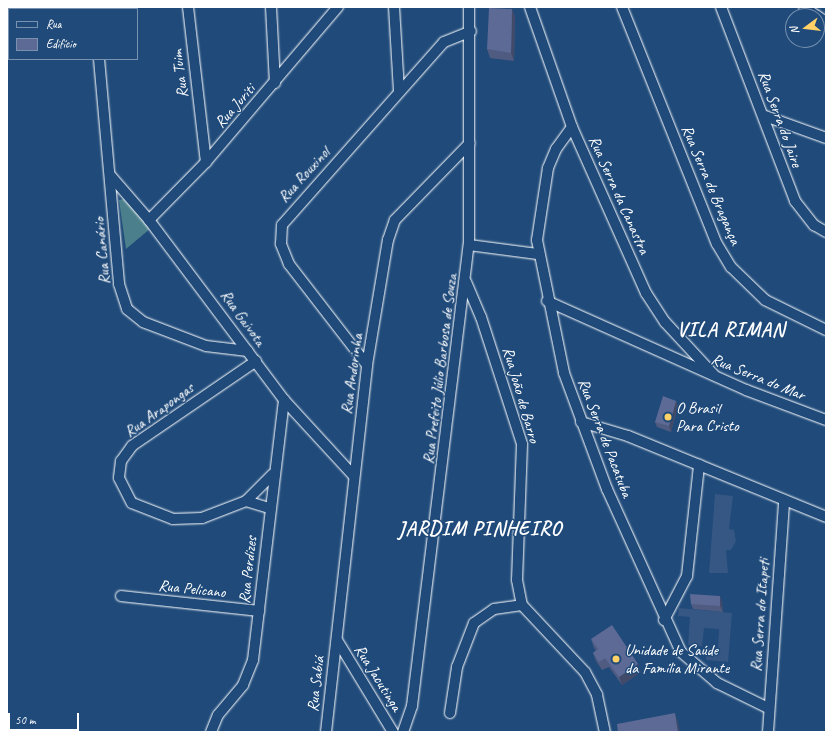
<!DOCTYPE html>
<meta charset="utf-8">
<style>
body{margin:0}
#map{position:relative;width:833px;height:739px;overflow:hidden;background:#1f4a7a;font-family:Caveat,sans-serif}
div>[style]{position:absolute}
.built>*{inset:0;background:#365784}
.green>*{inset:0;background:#4b7f8c}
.roads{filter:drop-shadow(0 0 1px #fff) drop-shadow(0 0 1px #fff)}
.street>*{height:10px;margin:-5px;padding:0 5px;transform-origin:5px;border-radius:5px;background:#1f4a7a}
.wall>*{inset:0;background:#505b81}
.shaded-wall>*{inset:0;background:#414a69}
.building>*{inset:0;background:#5d6a96}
.dots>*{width:11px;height:11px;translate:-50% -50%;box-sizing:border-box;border:2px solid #1f4a7a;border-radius:50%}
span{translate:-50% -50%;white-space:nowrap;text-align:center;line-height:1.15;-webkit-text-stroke:3px #1f4a7a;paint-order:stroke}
.street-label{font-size:16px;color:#fff}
.poi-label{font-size:16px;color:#fff}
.left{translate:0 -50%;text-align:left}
.district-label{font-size:20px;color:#fff;font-weight:700;letter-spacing:1px}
.frame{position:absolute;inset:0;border:8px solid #fff;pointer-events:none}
.legend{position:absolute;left:8px;top:8px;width:130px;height:52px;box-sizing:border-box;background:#1f4a7a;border:1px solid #7992af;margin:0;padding:5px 7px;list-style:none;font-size:12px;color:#fff}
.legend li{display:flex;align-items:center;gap:8px;height:20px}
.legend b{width:20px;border:1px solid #7992af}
.north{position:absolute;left:785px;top:8px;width:40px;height:40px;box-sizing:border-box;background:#1f4a7a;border:1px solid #7992af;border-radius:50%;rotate:255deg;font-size:11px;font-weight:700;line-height:16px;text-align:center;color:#fff}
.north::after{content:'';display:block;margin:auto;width:14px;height:18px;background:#ffd166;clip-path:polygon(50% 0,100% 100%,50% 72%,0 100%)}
.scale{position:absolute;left:8px;top:713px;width:71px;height:18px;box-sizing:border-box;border:2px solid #fff;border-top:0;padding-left:5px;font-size:12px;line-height:14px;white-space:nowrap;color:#fff;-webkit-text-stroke:3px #1f4a7a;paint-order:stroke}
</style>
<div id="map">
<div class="built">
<div style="clip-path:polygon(715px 494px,733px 496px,729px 529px,734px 530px,736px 541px,731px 550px,726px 550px,728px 573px,709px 573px)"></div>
<div style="clip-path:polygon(679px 608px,732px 613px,728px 662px,706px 660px,707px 648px,718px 649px,719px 629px,704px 628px,702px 646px,688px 645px,690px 617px,678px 616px)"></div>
</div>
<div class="green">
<div style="clip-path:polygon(124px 199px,151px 228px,126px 249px,119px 200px)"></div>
</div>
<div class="roads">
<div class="street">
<div style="left:93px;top:7px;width:2px;rotate:63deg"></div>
<div style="left:188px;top:7px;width:156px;rotate:83.4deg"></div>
<div style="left:271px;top:7px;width:76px;rotate:87deg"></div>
<div style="left:394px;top:7px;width:84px;rotate:86.6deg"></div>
<div style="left:530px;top:7px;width:127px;rotate:70.7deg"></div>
<div style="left:572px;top:127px;width:182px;rotate:66deg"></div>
<div style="left:646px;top:293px;width:35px;rotate:57deg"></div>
<div style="left:665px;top:322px;width:72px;rotate:47.2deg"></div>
<div style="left:622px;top:7px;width:255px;rotate:68.2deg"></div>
<div style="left:717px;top:244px;width:27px;rotate:59deg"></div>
<div style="left:731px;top:267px;width:47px;rotate:44.1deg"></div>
<div style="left:765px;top:300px;width:68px;rotate:26.2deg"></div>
<div style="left:721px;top:7px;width:208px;rotate:69.1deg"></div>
<div style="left:795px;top:201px;width:31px;rotate:52deg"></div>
<div style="left:814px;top:225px;width:14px;rotate:30deg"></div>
<div style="left:804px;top:7px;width:16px;rotate:35deg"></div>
<div style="left:817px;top:16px;width:11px;rotate:34deg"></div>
<div style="left:99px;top:59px;width:226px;rotate:84.9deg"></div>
<div style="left:119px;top:284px;width:26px;rotate:72deg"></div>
<div style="left:127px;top:309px;width:21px;rotate:39deg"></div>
<div style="left:143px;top:322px;width:67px;rotate:20.9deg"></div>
<div style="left:206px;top:346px;width:42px;rotate:6.8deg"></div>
<div style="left:765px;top:116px;width:65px;rotate:19.8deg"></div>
<div style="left:572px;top:127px;width:27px;rotate:126deg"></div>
<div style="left:556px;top:149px;width:21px;rotate:113deg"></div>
<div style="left:548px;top:168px;width:73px;rotate:98.7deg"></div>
<div style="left:537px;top:240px;width:136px;rotate:78.5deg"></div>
<div style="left:564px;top:373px;width:124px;rotate:69.7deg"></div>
<div style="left:607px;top:489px;width:179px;rotate:65.6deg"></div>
<div style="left:681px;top:652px;width:48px;rotate:40.7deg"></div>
<div style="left:717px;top:683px;width:57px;rotate:26.1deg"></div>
<div style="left:110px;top:175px;width:60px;rotate:49.1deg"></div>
<div style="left:149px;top:220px;width:225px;rotate:53.1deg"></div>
<div style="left:284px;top:400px;width:103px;rotate:47.4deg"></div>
<div style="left:149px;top:220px;width:81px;rotate:-45.5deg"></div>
<div style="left:206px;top:162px;width:204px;rotate:-49.6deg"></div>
<div style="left:469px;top:245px;width:69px;rotate:7.5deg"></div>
<div style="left:466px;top:282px;width:38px;rotate:67deg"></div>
<div style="left:481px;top:317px;width:133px;rotate:72.1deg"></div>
<div style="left:522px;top:444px;width:136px;rotate:92.1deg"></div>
<div style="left:517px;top:580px;width:25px;rotate:79deg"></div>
<div style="left:522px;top:605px;width:92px;rotate:46.8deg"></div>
<div style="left:585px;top:672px;width:26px;rotate:62deg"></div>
<div style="left:597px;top:695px;width:38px;rotate:78deg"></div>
<div style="left:547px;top:301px;width:218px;rotate:24.1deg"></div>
<div style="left:746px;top:390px;width:85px;rotate:20.6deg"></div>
<div style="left:256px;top:361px;width:150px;rotate:145.6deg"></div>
<div style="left:132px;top:446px;width:19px;rotate:126deg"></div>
<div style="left:121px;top:461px;width:17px;rotate:97deg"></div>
<div style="left:119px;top:478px;width:28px;rotate:63deg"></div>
<div style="left:132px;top:503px;width:44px;rotate:21.3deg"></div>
<div style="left:173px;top:519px;width:29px;rotate:-2deg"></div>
<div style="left:202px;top:518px;width:47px;rotate:-21.1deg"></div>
<div style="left:246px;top:501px;width:38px;rotate:-45deg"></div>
<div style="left:367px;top:365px;width:128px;rotate:-127.7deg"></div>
<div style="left:289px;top:264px;width:22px;rotate:-112deg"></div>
<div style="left:281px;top:244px;width:19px;rotate:-87deg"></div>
<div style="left:282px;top:225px;width:244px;rotate:-48.5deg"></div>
<div style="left:444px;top:42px;width:29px;rotate:-22deg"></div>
<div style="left:581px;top:422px;width:49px;rotate:16.6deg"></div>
<div style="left:628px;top:436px;width:214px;rotate:22.2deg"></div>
<div style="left:246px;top:501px;width:24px;rotate:17deg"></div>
<div style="left:121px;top:596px;width:139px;rotate:6.2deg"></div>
<div style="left:664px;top:620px;width:50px;rotate:-62.4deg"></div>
<div style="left:687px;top:576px;width:112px;rotate:-83.8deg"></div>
<div style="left:337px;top:640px;width:108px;rotate:58.7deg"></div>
<div style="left:450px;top:713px;width:47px;rotate:-81.3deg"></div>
<div style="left:457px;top:667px;width:47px;rotate:-68.9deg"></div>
<div style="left:474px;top:623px;width:24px;rotate:-35deg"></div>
<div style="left:494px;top:609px;width:28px;rotate:-8deg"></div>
<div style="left:211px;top:732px;width:18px;rotate:-68deg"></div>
<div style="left:218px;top:715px;width:39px;rotate:-50deg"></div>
<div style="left:243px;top:685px;width:27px;rotate:-68deg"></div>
<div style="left:253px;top:660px;width:262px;rotate:-83.2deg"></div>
<div style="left:326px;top:732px;width:369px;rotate:-83.6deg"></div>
<div style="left:367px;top:365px;width:127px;rotate:-80.5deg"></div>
<div style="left:388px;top:240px;width:21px;rotate:-71deg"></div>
<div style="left:395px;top:220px;width:107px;rotate:-45.8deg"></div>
<div style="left:403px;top:732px;width:28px;rotate:-71deg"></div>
<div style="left:412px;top:706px;width:465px;rotate:-83deg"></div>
<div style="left:469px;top:245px;width:238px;rotate:-90deg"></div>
<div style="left:768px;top:732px;width:232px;rotate:-86deg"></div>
</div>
</div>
<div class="wall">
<div style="clip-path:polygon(512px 9px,515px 17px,514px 61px,490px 58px,487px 49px)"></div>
<div style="clip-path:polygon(676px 401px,678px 406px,671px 432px,657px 427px,655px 422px)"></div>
<div style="clip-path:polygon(722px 602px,723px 612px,693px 609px,691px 604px)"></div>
<div style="clip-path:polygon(591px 639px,641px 672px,622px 685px,609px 667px,602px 670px,596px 661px,593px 653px,596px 650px,594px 648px)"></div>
</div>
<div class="shaded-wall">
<div style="clip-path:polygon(512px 9px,515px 17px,514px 61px,511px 53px)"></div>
<div style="clip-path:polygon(676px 401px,678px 406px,671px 432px,669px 426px)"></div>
<div style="clip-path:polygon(720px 596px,722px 602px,723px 612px,720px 606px)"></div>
<div style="clip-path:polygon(638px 664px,641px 672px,622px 685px,619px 677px)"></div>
<div style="clip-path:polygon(675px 713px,678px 722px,680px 732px,678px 732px)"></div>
</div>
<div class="building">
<div style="clip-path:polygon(489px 8px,512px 9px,511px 53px,487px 49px)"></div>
<div style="clip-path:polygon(663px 396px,676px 401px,669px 426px,655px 422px)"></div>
<div style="clip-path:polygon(690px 594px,720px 596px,720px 606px,691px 604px)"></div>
<div style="clip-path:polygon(612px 625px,638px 664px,619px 677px,605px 658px,599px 662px,593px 653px,598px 649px,591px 639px)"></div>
<div style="clip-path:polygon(675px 713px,678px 732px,618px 732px,617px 724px)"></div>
</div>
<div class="dots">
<div style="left:668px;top:417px;background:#ffd166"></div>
<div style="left:616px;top:659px;background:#ffd166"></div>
</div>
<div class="street-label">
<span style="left:180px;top:74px;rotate:-97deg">Rua Tuim</span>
<span style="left:235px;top:106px;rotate:-49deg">Rua Juriti</span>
<span style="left:780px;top:119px;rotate:70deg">Rua Serra do Jaire</span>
<span style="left:304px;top:175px;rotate:-48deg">Rua Rouxinol</span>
<span style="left:711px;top:185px;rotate:67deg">Rua Serra de Bragança</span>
<span style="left:619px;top:195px;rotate:66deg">Rua Serra da Canastra</span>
<span style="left:102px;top:251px;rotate:-95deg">Rua Canário</span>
<span style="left:243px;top:318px;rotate:54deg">Rua Gaivota</span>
<span style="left:440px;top:369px;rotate:-83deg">Rua Prefeito Júlio Barbosa de Souza</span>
<span style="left:352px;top:374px;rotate:-82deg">Rua Andorinha</span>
<span style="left:758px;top:377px;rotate:22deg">Rua Serra do Mar</span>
<span style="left:521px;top:395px;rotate:74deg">Rua João de Barro</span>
<span style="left:159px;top:410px;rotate:-36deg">Rua Arapongas</span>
<span style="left:605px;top:438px;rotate:69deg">Rua Serra de Pacatuba</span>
<span style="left:248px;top:570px;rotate:-84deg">Rua Perdizes</span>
<span style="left:192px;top:589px;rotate:6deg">Rua Pelicano</span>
<span style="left:760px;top:615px;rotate:-86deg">Rua Serra do Itapeti</span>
<span style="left:378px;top:678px;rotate:58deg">Rua Jacutinga</span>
<span style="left:316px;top:684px;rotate:-83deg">Rua Sabiá</span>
</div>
<div class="poi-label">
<span class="left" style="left:676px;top:417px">O Brasil<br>Para Cristo</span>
<span class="left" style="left:625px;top:659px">Unidade de Saúde<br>da Família Mirante</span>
</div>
<div class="district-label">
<span style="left:731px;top:329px">VILA RIMAN</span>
<span style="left:480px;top:528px">JARDIM PINHEIRO</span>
</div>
<div class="frame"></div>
<ul class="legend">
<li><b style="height:5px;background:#1f4a7a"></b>Rua</li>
<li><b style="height:11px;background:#5d6a96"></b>Edifício</li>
</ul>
<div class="north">N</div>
<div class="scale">50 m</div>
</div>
